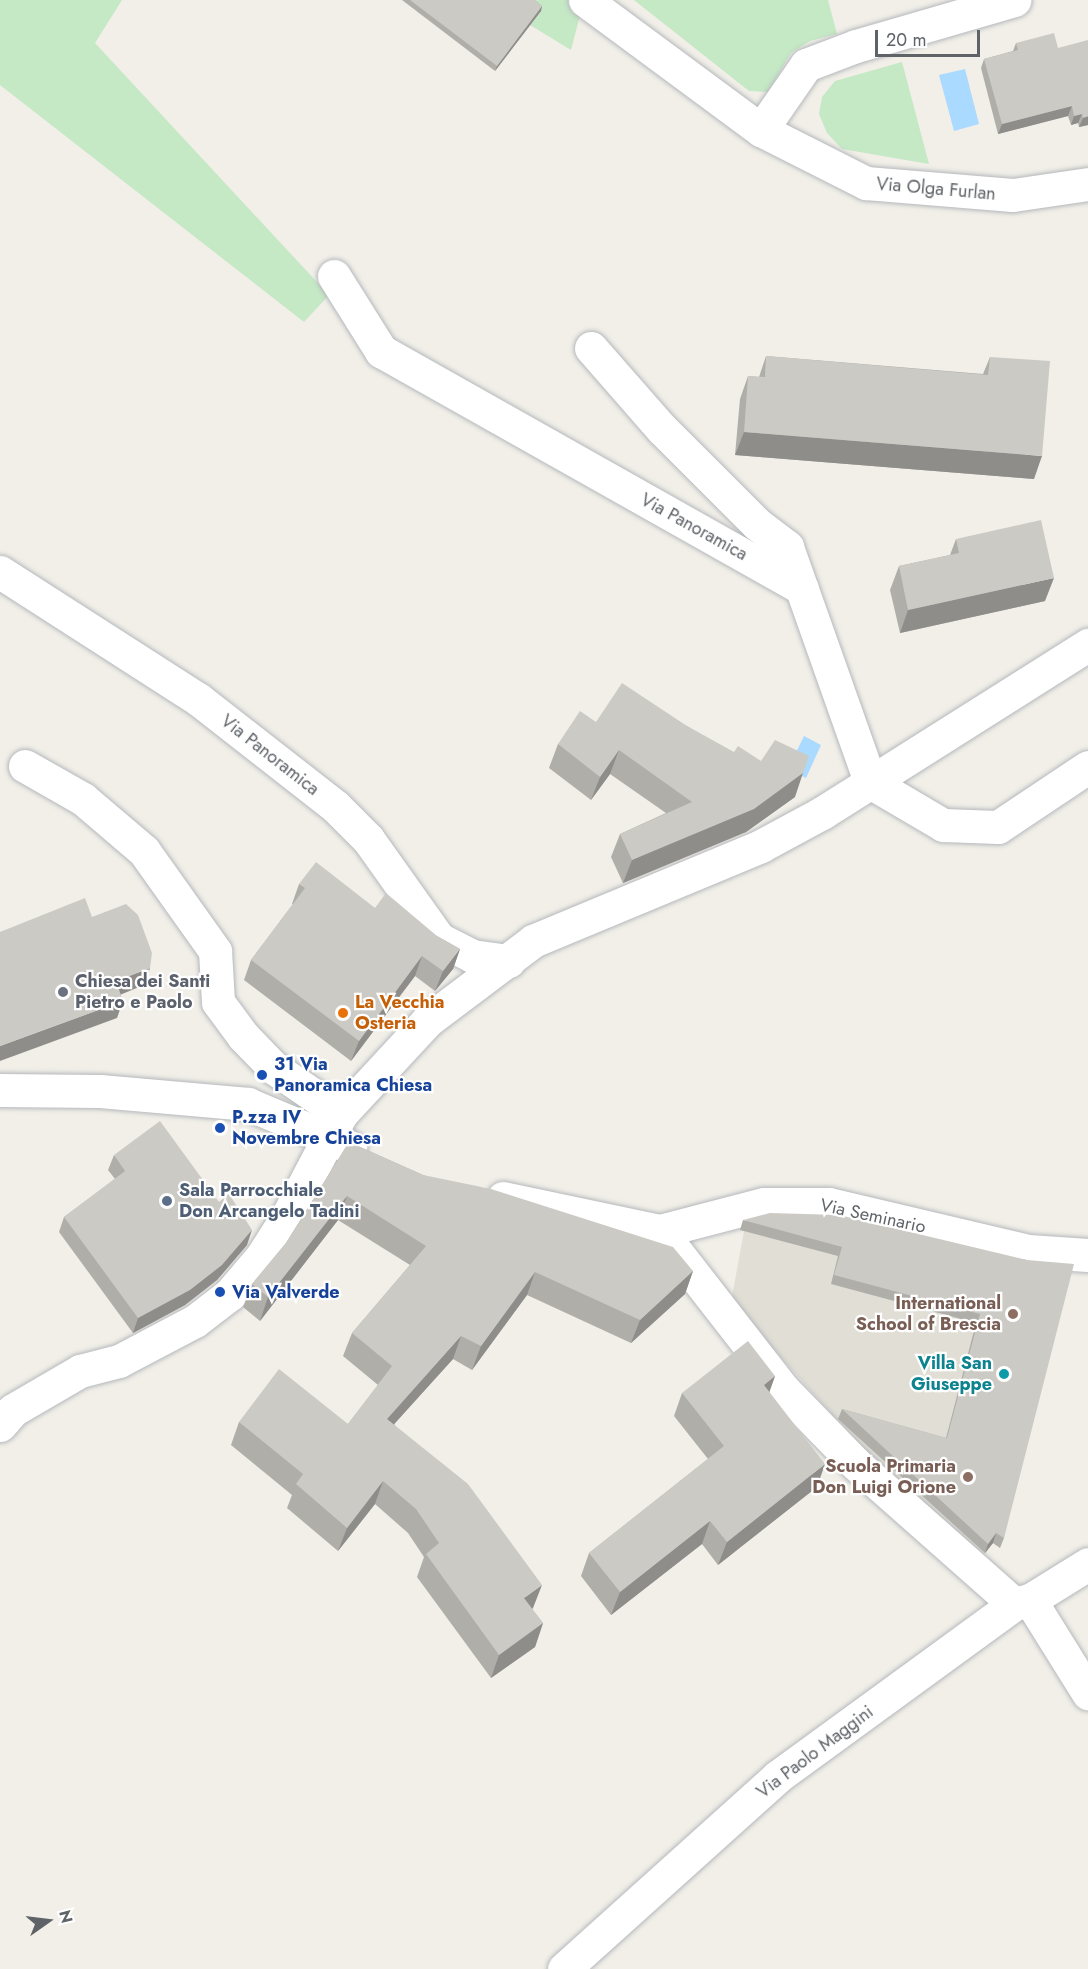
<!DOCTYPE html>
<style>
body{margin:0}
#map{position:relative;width:1088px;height:1969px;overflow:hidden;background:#f1efe8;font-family:Jost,sans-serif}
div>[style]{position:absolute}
.education>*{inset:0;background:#e1ded6}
.green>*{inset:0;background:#c5e8c5}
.water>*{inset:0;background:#aadaff}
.roads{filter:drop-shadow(0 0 2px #b5b8bc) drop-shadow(0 0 2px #b5b8bc)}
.minor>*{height:33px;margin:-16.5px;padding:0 16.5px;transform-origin:16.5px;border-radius:16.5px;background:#fff}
.wall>*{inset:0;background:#afaea9}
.shaded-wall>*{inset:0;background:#8f8d8a}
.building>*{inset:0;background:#cccac5}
.dots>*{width:16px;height:16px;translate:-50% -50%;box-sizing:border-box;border:3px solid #fff;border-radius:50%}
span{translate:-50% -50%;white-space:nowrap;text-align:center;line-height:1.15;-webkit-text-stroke:4.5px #fff;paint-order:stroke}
.street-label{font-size:18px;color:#5f6368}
.worship-label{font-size:18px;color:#5b616d;font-weight:700}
.left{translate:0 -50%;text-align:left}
.food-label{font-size:18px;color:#c56008;font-weight:700}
.transit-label{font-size:18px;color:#164399;font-weight:700}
.service-label{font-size:18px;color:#4e5e75;font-weight:700}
.education-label{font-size:18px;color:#785e54;font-weight:700}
.right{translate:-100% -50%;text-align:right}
.culture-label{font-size:18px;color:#0d838f;font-weight:700}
.north{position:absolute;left:18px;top:1891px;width:60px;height:60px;-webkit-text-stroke:4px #fff;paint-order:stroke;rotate:76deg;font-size:16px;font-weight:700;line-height:24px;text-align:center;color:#5f6368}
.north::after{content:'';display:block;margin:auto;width:21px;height:27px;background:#5f6368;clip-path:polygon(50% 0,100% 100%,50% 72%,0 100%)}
.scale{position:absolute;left:875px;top:30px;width:105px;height:27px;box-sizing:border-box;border:3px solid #5f6368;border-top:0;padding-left:8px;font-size:18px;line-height:21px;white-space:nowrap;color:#5f6368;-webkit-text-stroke:4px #fff;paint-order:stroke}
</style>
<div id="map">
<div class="education">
<div style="clip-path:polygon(747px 1215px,1071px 1273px,1000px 1548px,993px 1543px,980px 1560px,856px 1441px,731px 1302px)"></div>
</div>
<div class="green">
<div style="clip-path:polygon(0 0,122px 0,95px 43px,329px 295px,304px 322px,0 85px)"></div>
<div style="clip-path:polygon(527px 0,584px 0,571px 50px,530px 25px,541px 11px)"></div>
<div style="clip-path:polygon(634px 0,828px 0,837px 34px,810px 41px,791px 53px,768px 92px,749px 91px)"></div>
<div style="clip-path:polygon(902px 62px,929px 164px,842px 149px,827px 133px,819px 114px,822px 97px,835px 81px)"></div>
</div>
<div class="water">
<div style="clip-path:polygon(965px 69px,979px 124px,954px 131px,939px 75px)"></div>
<div style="clip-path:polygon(804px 736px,821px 745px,806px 778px,788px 769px)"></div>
</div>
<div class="roads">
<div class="minor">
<div style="left:585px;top:0;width:219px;rotate:36.5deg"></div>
<div style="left:761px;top:130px;width:118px;rotate:26.8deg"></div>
<div style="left:866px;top:183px;width:147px;rotate:4.7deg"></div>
<div style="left:1013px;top:195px;width:76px;rotate:-8.3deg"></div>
<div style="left:761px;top:130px;width:79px;rotate:-55.3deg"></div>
<div style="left:806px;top:65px;width:53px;rotate:-20.8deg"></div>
<div style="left:856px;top:46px;width:165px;rotate:-16.2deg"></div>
<div style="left:334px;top:276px;width:89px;rotate:57.9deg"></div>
<div style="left:381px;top:351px;width:483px;rotate:29.4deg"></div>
<div style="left:591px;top:348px;width:108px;rotate:48.8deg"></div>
<div style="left:662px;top:429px;width:134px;rotate:45deg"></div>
<div style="left:757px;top:524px;width:38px;rotate:37deg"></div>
<div style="left:787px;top:547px;width:249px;rotate:70.5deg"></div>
<div style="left:870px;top:782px;width:85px;rotate:30.5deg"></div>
<div style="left:943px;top:825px;width:55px;rotate:2.1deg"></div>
<div style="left:998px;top:827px;width:108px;rotate:-33.7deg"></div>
<div style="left:0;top:572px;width:235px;rotate:32.7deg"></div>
<div style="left:198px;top:699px;width:174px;rotate:38deg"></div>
<div style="left:335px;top:806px;width:47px;rotate:45deg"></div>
<div style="left:368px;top:839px;width:123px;rotate:54.6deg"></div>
<div style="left:439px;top:939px;width:37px;rotate:27deg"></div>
<div style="left:472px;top:956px;width:37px;rotate:8deg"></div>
<div style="left:25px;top:766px;width:67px;rotate:29.6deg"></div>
<div style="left:83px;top:799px;width:80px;rotate:40.4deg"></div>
<div style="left:144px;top:851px;width:123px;rotate:54.6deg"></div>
<div style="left:215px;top:951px;width:51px;rotate:86.6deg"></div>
<div style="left:218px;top:1002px;width:42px;rotate:53.7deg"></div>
<div style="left:243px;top:1036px;width:45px;rotate:45.9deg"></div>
<div style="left:274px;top:1068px;width:81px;rotate:34.5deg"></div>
<div style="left:0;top:1090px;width:100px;rotate:0.6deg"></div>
<div style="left:100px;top:1091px;width:149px;rotate:5deg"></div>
<div style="left:248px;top:1104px;width:111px;rotate:22.9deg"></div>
<div style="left:503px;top:1198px;width:160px;rotate:11.9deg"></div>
<div style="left:660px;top:1231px;width:200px;rotate:52.1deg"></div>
<div style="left:783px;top:1389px;width:105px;rotate:45.8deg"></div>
<div style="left:856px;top:1464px;width:211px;rotate:41.5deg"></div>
<div style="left:660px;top:1231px;width:107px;rotate:-14.6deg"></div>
<div style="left:764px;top:1204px;width:65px"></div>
<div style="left:829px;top:1204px;width:204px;rotate:13.3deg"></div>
<div style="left:1028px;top:1251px;width:60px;rotate:3.8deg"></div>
<div style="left:0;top:1425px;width:20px;rotate:-49deg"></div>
<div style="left:13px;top:1410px;width:78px;rotate:-30.2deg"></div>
<div style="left:80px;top:1371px;width:40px;rotate:-14.4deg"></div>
<div style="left:119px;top:1361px;width:86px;rotate:-27.8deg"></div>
<div style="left:195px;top:1321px;width:44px;rotate:-37.6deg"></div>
<div style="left:230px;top:1294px;width:50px;rotate:-49.9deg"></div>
<div style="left:262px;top:1256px;width:49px;rotate:-57.6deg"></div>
<div style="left:288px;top:1215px;width:114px;rotate:-62.3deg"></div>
<div style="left:341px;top:1114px;width:127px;rotate:-47.2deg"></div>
<div style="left:427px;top:1021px;width:133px;rotate:-37deg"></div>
<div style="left:533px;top:941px;width:247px;rotate:-22.6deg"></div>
<div style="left:761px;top:846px;width:69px;rotate:-28.4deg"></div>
<div style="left:822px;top:813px;width:315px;rotate:-32.3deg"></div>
<div style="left:1030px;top:1600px;width:110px;rotate:58.1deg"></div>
<div style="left:564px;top:1969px;width:287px;rotate:-42deg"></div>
<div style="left:777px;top:1777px;width:293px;rotate:-36.1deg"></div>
<div style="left:1014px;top:1604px;width:16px;rotate:-14deg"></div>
<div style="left:1030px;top:1600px;width:68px;rotate:-31.8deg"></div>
</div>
</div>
<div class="wall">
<div style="clip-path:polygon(402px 0,535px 0,542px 6px,541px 11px,495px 71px)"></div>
<div style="clip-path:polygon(1016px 43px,1058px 48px,1088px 125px,1079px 127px,1078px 123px,1071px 125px,1068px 116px,998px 134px,981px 68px,984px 59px,1013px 51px)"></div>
<div style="clip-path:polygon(766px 356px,983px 374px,990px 357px,1034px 479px,735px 455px,740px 399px,748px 376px,759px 377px)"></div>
<div style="clip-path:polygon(956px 539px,1045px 601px,900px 633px,890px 590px,899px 566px,950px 555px)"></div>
<div style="clip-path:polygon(596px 722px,687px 726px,795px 797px,746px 832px,623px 883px,611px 857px,620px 834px,666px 813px,610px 774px,591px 800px,549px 768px,558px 744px)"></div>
<div style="clip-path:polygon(299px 884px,375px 908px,437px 936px,460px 949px,453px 969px,435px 991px,415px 976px,351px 1061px,244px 980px,251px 960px,293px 904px,292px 904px)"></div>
<div style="clip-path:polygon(349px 1142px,423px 1175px,693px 1271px,685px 1294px,631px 1343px,527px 1295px,472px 1370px,453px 1359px,394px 1424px,533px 1608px,532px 1609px,543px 1623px,535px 1647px,491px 1678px,417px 1577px,424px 1557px,408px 1533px,375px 1504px,338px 1551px,287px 1508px,292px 1495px,231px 1445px,239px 1422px,348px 1424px,378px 1385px,343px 1356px,352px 1333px,410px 1265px,338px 1220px,260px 1321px,243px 1307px,252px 1284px,286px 1243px)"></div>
<div style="clip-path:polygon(114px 1155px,247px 1245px,217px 1280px,185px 1305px,133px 1333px,59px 1232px,64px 1217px,115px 1179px,108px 1170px)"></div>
<div style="clip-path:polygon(743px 1220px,1027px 1260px,1004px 1538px,1000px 1548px,993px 1543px,985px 1553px,838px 1419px,842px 1409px,946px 1438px,976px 1323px,831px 1284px,838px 1256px,740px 1230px)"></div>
<div style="clip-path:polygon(775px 1376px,769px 1392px,817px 1487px,718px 1565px,702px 1544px,611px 1615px,581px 1576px,589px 1553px,708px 1459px,674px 1416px,682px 1393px)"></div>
</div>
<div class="shaded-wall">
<div style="clip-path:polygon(542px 6px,541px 11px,495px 71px,497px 66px)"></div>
<div style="clip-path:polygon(1072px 106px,1068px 116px,998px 134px,1002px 124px)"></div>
<div style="clip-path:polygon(1082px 114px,1078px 123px,1071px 125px,1074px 116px)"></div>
<div style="clip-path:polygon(1088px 116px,1088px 125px,1079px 127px,1083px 118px)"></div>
<div style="clip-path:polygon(744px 432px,1042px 456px,1034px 479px,735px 455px)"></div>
<div style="clip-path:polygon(1054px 578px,1045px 601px,900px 633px,908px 610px)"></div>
<div style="clip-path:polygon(619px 750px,610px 774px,591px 800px,600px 777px)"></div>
<div style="clip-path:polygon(803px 773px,795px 797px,746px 832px,623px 883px,632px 860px)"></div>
<div style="clip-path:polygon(460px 949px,453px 969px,435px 991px,443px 971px)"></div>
<div style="clip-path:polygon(422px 956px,415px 976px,351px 1061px,359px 1041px)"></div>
<div style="clip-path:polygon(150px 968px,144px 985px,110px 999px,116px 981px)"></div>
<div style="clip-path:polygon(123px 1001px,117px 1018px,0 1061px,0 1046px)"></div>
<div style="clip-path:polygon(347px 1196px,338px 1220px,260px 1321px,268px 1297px)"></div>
<div style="clip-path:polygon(252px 1230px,247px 1245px,217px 1280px,185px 1305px,133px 1333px,138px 1318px)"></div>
<div style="clip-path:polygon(693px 1271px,685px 1294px,631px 1343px,640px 1320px)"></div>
<div style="clip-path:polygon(535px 1272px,527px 1295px,472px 1370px,481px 1346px)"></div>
<div style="clip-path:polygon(461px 1336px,453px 1359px,378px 1442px,387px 1419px)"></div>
<div style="clip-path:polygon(775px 1376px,767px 1399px,764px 1385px)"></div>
<div style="clip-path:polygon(825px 1464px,817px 1487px,718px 1565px,727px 1542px)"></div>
<div style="clip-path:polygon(383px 1481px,375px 1504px,338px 1551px,347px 1528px)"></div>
<div style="clip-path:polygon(710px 1521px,702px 1544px,611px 1615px,620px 1592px)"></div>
<div style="clip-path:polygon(996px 1533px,993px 1543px,985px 1553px,988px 1544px)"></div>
<div style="clip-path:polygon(542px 1585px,533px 1608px,516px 1621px,524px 1598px)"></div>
<div style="clip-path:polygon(543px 1623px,535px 1647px,491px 1678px,499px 1655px)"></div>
</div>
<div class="building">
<div style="clip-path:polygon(410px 0,535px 0,542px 6px,497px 66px)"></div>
<div style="clip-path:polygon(1054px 33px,1058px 48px,1088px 40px,1088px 116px,1083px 118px,1082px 114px,1074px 116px,1072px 106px,1002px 124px,984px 59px,1018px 50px,1016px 43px)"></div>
<div style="clip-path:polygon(766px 356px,988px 375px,990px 357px,1050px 361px,1042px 456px,744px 432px,748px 376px,765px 377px)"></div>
<div style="clip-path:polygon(1041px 520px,1054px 578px,908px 610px,899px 566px,959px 553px,956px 539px)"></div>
<div style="clip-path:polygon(622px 683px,687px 726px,734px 752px,738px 746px,761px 761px,775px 740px,809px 756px,803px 773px,754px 809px,632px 860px,620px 834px,692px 802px,619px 750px,600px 777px,558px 744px,580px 711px,596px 722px)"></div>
<div style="clip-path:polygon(316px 862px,375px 908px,386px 893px,437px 936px,460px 949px,443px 971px,422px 956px,359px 1041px,251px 960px,305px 888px,299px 884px)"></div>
<div style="clip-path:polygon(85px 898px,92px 917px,126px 904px,138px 915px,152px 953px,150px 968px,116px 981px,123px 1001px,0 1046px,0 932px)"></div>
<div style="clip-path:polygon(160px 1121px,219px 1202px,229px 1194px,252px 1230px,222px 1265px,190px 1290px,138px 1318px,64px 1217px,125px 1171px,114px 1155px)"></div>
<div style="clip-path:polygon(349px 1142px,423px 1175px,491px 1189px,673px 1247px,693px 1271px,640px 1320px,535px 1272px,481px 1346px,461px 1336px,387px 1419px,468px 1484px,542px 1585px,524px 1598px,543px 1623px,499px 1655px,426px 1554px,439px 1543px,416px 1509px,383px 1481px,347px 1528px,296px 1484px,303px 1474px,239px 1422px,279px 1369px,348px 1424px,392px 1366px,352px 1333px,426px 1246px,347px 1196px,268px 1297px,252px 1284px,286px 1243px)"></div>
<div style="clip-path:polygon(770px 1213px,839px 1215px,1027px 1260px,1074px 1264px,1004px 1538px,996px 1533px,988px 1544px,842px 1409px,947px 1438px,980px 1314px,834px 1275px,842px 1247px,743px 1220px)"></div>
<div style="clip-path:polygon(748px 1341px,775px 1376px,764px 1385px,825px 1464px,727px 1542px,710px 1521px,620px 1592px,589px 1553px,724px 1446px,682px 1393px)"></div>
</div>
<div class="dots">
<div style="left:63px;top:992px;background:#6b7280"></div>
<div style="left:343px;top:1013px;background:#e8710a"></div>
<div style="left:262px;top:1075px;background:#1a4fb4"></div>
<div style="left:220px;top:1128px;background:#1a4fb4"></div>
<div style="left:167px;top:1201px;background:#5c6f8a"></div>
<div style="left:220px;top:1292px;background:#1a4fb4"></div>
<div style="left:1013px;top:1314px;background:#8d6e63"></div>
<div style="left:1004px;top:1374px;background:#0f9aa8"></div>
<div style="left:968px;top:1477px;background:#8d6e63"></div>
</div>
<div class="street-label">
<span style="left:936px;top:189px;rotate:5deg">Via Olga Furlan</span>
<span style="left:694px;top:527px;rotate:29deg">Via Panoramica</span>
<span style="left:270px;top:755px;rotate:38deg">Via Panoramica</span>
<span style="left:873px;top:1216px;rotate:12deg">Via Seminario</span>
<span style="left:815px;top:1752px;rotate:-37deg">Via Paolo Maggini</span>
</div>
<div class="worship-label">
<span class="left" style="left:75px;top:992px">Chiesa dei Santi<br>Pietro e Paolo</span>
</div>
<div class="food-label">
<span class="left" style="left:355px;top:1013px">La Vecchia<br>Osteria</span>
</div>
<div class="transit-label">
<span class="left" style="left:274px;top:1075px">31 Via<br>Panoramica Chiesa</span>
<span class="left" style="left:232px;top:1128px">P.zza IV<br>Novembre Chiesa</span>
<span class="left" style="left:232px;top:1292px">Via Valverde</span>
</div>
<div class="service-label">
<span class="left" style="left:179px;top:1201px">Sala Parrocchiale<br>Don Arcangelo Tadini</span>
</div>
<div class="education-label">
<span class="right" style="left:1001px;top:1314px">International<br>School of Brescia</span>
<span class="right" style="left:956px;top:1477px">Scuola Primaria<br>Don Luigi Orione</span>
</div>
<div class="culture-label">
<span class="right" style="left:992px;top:1374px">Villa San<br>Giuseppe</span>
</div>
<div class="north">N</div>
<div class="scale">20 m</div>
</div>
